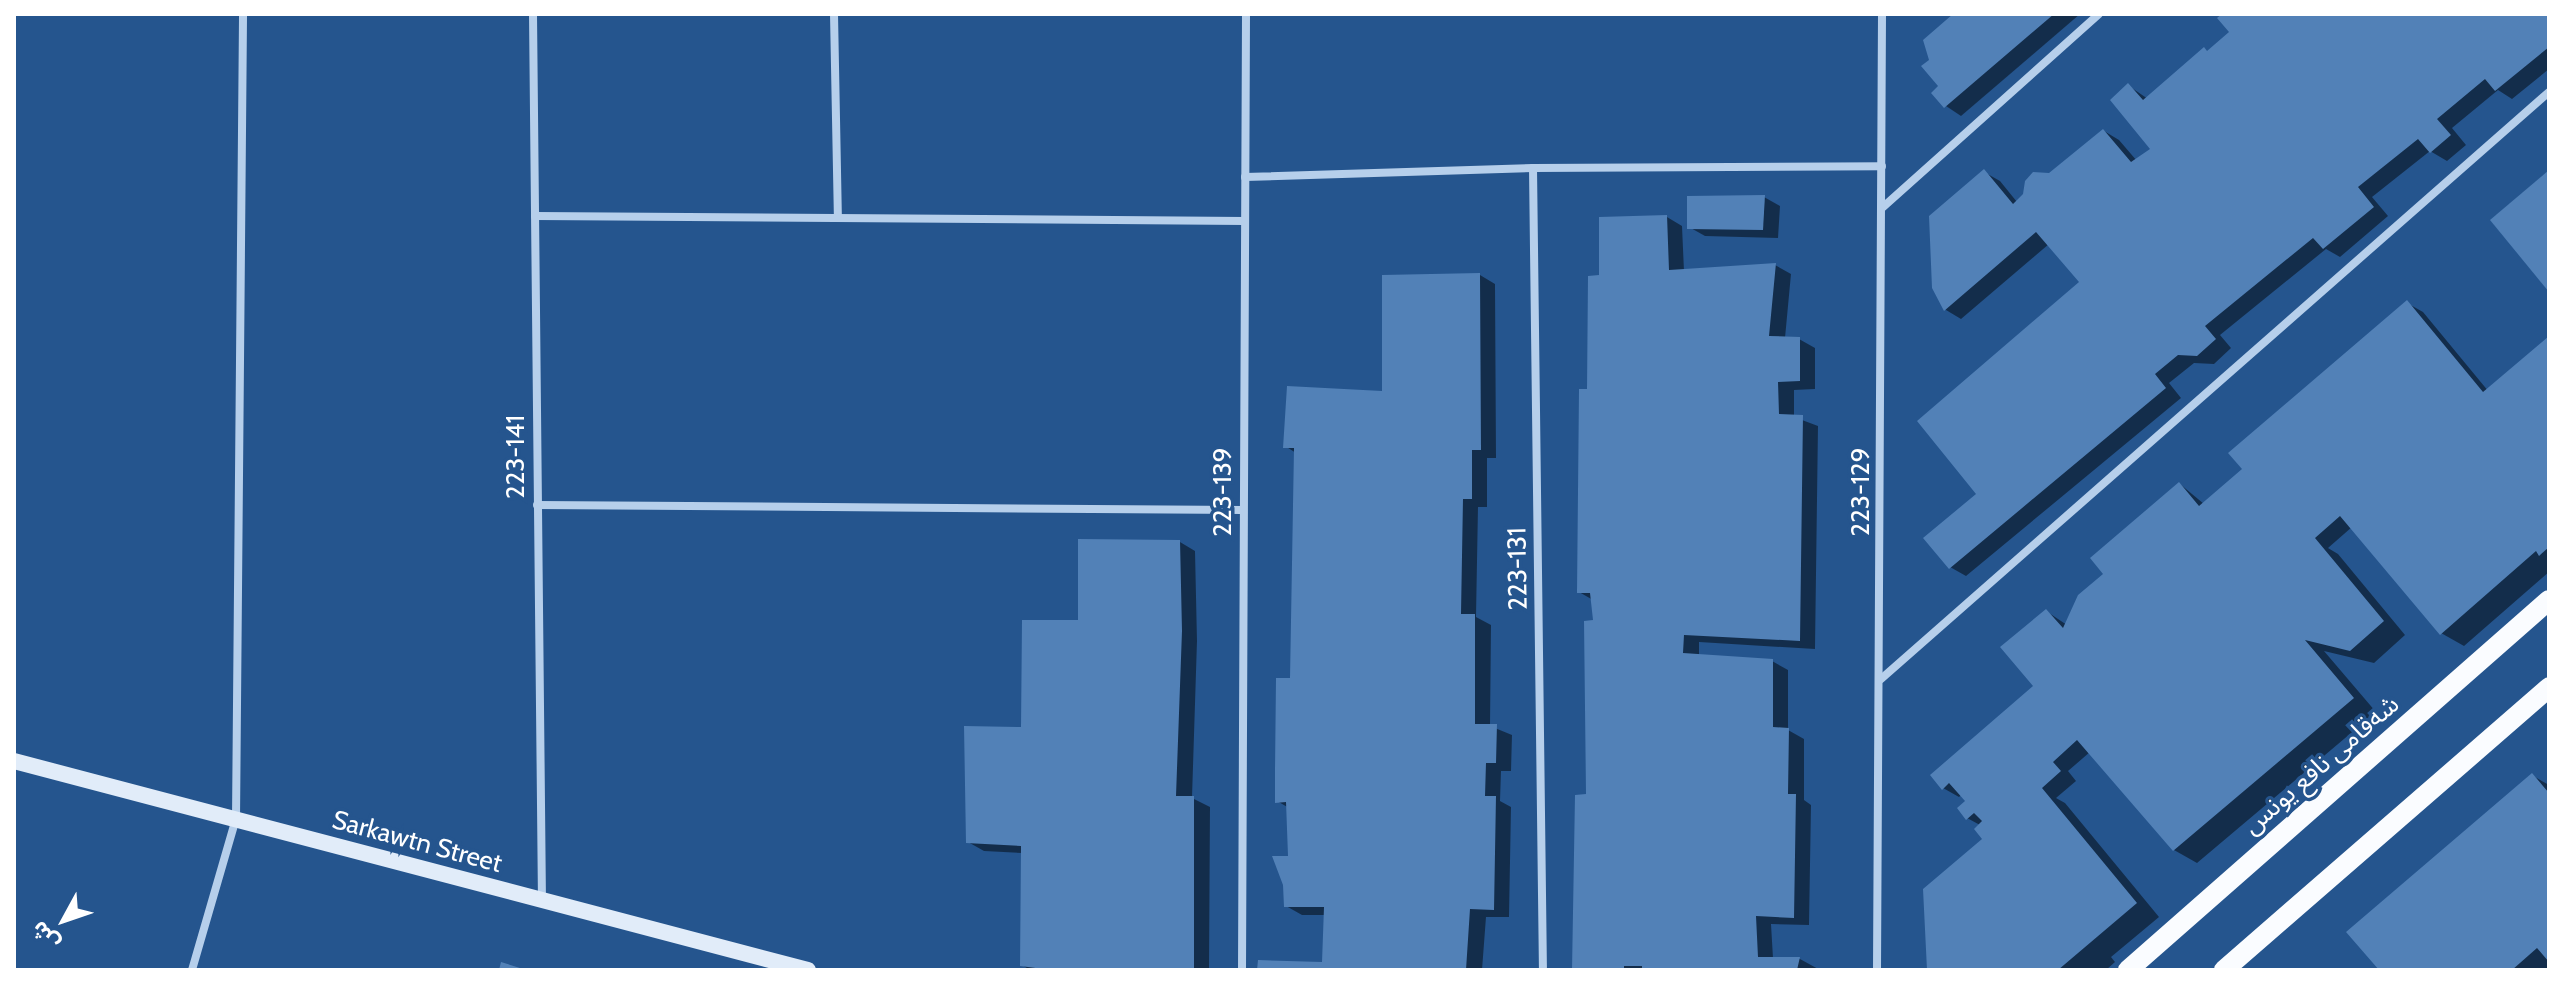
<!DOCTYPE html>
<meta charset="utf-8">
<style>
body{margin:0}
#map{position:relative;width:2563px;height:984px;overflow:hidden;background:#25558e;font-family:Cabin,"Noto Sans Arabic",sans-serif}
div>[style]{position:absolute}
.shadow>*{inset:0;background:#0007}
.building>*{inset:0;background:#5281b7}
.street>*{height:8px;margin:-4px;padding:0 4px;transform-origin:4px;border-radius:4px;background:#b6cfeb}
.secondary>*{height:16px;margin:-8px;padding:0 8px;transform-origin:8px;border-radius:8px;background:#e1ecf9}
.primary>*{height:20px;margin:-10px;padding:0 10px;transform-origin:10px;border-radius:10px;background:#fafcff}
span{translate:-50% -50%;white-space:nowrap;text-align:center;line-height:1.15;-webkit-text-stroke:7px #25558e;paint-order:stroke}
.street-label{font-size:26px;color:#fff}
.frame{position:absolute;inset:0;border:16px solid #fff;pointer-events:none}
.north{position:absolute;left:24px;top:880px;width:80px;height:80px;-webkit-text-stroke:6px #25558e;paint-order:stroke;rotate:230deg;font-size:22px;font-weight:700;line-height:32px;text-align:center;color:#fff}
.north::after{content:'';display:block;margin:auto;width:28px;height:36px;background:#fff;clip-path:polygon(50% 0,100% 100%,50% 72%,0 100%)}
</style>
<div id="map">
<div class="shadow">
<div style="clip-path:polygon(1957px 14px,2080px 14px,1961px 116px,1946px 106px,1931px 60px)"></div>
<div style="clip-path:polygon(2225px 14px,2549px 14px,2549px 69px,2512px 99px,2498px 90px,2452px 128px,2466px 145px,2447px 161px,2430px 151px,2372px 197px,2388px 216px,2340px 257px,2326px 249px,2220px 335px,2231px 348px,2214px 364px,2194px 363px,2169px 383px,2181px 398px,1966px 576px,1950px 567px,1979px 494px,2082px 282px,2049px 244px,1961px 319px,1946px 310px,1934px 287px,1984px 172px,2000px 181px,2017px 202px,2104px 131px,2119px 140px,2137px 161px,2153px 149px,2129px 86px,2148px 99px,2232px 32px)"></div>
<div style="clip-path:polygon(1764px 197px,1780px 206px,1778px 238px,1705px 236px,1689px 227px)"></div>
<div style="clip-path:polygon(1667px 217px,1682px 226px,1684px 271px,1775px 265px,1791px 274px,1785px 338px,1799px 339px,1815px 348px,1815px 389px,1794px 390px,1794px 417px,1818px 426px,1815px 649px,1699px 642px,1699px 656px,1772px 661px,1788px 670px,1788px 730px,1804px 739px,1804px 800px,1811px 805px,1809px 925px,1771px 924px,1773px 958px,1800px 959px,1820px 970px,1574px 970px,1589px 796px,1595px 622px,1593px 600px,1579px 592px,1589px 391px,1601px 276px)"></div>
<div style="clip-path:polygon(1480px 275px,1495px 284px,1496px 458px,1487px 458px,1487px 507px,1478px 507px,1476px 617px,1491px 625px,1490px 726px,1512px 735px,1511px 771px,1501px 771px,1500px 801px,1511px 807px,1509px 917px,1486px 917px,1482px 970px,1259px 970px,1324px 964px,1326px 915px,1302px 915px,1286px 906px,1290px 858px,1289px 808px,1277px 801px,1292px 680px,1296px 453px,1285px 446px,1384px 393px)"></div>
<div style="clip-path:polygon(2407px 303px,2423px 312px,2489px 392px,2549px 340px,2549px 572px,2464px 646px,2441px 633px,2352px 527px,2328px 548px,2338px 554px,2405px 635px,2374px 663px,2324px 651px,2376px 712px,2197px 863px,2174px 850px,2090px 752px,2068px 771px,2076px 781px,2056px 798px,2065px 803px,2159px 917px,2111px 957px,2115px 962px,2106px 970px,1929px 970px,1986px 838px,1980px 825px,1967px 818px,1968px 801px,1962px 794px,1959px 797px,1943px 788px,2035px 686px,2046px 611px,2067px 625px,2180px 484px,2204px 504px,2244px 470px)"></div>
<div style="clip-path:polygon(1180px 542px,1195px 551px,1197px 641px,1192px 798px,1210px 807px,1209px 970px,1030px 970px,1022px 965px,1022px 853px,984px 851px,968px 842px,1080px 622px)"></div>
<div style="clip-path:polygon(2533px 776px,2549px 785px,2549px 970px,2381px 970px)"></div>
</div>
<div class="building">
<div style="clip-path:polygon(1953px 14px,2054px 14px,1944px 108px,1931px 93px,1938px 86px,1921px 66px,1929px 60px,1923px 40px)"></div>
<div style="clip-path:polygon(2222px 14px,2549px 14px,2549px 47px,2495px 91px,2485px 79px,2437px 119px,2451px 135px,2430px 153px,2418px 139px,2358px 187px,2374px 207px,2323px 249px,2313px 238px,2205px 326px,2216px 339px,2197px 356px,2178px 355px,2155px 374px,2166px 388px,1949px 569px,1923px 538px,1976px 494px,1917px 421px,2079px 282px,2036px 232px,1944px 311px,1932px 288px,1929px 216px,1984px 169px,2013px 204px,2023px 194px,2025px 181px,2033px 172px,2049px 173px,2103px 129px,2131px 162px,2150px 149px,2110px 100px,2128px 83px,2143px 100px,2204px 47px,2207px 51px,2229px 32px,2217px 18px)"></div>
<div style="clip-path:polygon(2549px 170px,2549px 292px,2490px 220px)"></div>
<div style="clip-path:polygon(1765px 195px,1763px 230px,1687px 229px,1687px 196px)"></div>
<div style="clip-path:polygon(1667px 215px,1669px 270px,1776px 263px,1769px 336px,1800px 337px,1800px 381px,1778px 382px,1779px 414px,1803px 415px,1800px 641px,1684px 635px,1683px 653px,1773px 659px,1773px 727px,1789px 728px,1788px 794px,1796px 794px,1794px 918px,1756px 916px,1758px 957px,1800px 957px,1797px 970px,1642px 970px,1642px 966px,1624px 966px,1624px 970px,1572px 970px,1575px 795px,1586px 794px,1584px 621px,1593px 620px,1590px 593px,1577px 593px,1579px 389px,1587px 389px,1588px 276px,1599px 275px,1599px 217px)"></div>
<div style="clip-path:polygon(1480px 273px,1481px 450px,1472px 450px,1472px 499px,1463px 499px,1461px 614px,1475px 614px,1475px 724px,1497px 724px,1496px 763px,1486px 763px,1485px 796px,1496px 796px,1494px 910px,1470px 909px,1466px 970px,1257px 970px,1258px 960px,1322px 962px,1324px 907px,1284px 907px,1283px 885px,1272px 856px,1288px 856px,1286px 802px,1275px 803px,1275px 770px,1276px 678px,1290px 678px,1294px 448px,1283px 448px,1287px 386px,1382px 391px,1382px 275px)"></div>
<div style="clip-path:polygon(2407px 300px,2483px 392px,2549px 336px,2549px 547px,2539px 556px,2536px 551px,2440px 635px,2340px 516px,2315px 538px,2384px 621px,2350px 651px,2305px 640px,2354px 698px,2173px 851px,2077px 740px,2053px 762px,2061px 771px,2042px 788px,2137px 903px,2058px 970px,1927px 970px,1923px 889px,1982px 839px,1974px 829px,1982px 821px,1974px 813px,1966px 820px,1957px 808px,1965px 801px,1949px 783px,1942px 790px,1930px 775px,2033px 686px,2000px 647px,2046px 609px,2063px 628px,2078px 595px,2103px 574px,2090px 558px,2179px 482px,2199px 506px,2242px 469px,2228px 453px)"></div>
<div style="clip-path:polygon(1078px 539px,1180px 540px,1182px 631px,1176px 796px,1194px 796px,1194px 970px,1051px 970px,1020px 966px,1021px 846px,966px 843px,964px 726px,1021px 727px,1022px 620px,1078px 620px)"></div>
<div style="clip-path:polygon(2532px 773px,2549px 793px,2549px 962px,2537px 948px,2512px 970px,2379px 970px,2346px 932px)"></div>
<div style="clip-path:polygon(501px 962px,523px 969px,523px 970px,499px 970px)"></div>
</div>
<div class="street">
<div style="left:533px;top:14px;width:886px;rotate:89.42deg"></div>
<div style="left:834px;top:14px;width:204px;rotate:88.9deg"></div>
<div style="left:1533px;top:168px;width:802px;rotate:89.29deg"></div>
<div style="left:1245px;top:177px;width:288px;rotate:-1.8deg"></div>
<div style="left:1533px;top:168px;width:349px;rotate:-0.3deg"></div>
<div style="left:1882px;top:208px;width:291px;rotate:-41.8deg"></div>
<div style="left:535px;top:216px;width:710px;rotate:0.4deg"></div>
<div style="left:537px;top:505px;width:706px;rotate:0.41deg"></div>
<div style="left:1881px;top:679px;width:889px;rotate:-41.31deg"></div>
<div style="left:192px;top:970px;width:157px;rotate:-73.8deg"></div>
<div style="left:236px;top:819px;width:805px;rotate:-89.5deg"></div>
<div style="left:1242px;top:970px;width:956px;rotate:-89.76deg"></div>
<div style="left:1877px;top:970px;width:956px;rotate:-89.7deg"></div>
</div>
<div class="secondary">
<div style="left:14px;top:761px;width:821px;rotate:14.75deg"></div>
</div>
<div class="primary">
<div style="left:2128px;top:970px;width:560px;rotate:-41.31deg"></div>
<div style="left:2224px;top:970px;width:431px;rotate:-41deg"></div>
</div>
<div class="street-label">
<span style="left:516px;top:457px;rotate:-90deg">223-141</span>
<span style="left:1223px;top:492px;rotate:-90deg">223-139</span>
<span style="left:1861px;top:492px;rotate:-90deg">223-129</span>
<span style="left:1518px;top:569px;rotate:-91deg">223-131</span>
<span style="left:2321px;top:765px;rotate:-41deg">شەقامی نافع یونس</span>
<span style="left:417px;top:842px;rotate:15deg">Sarkawtn Street</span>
</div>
<div class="frame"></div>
<div class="north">ش</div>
</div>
